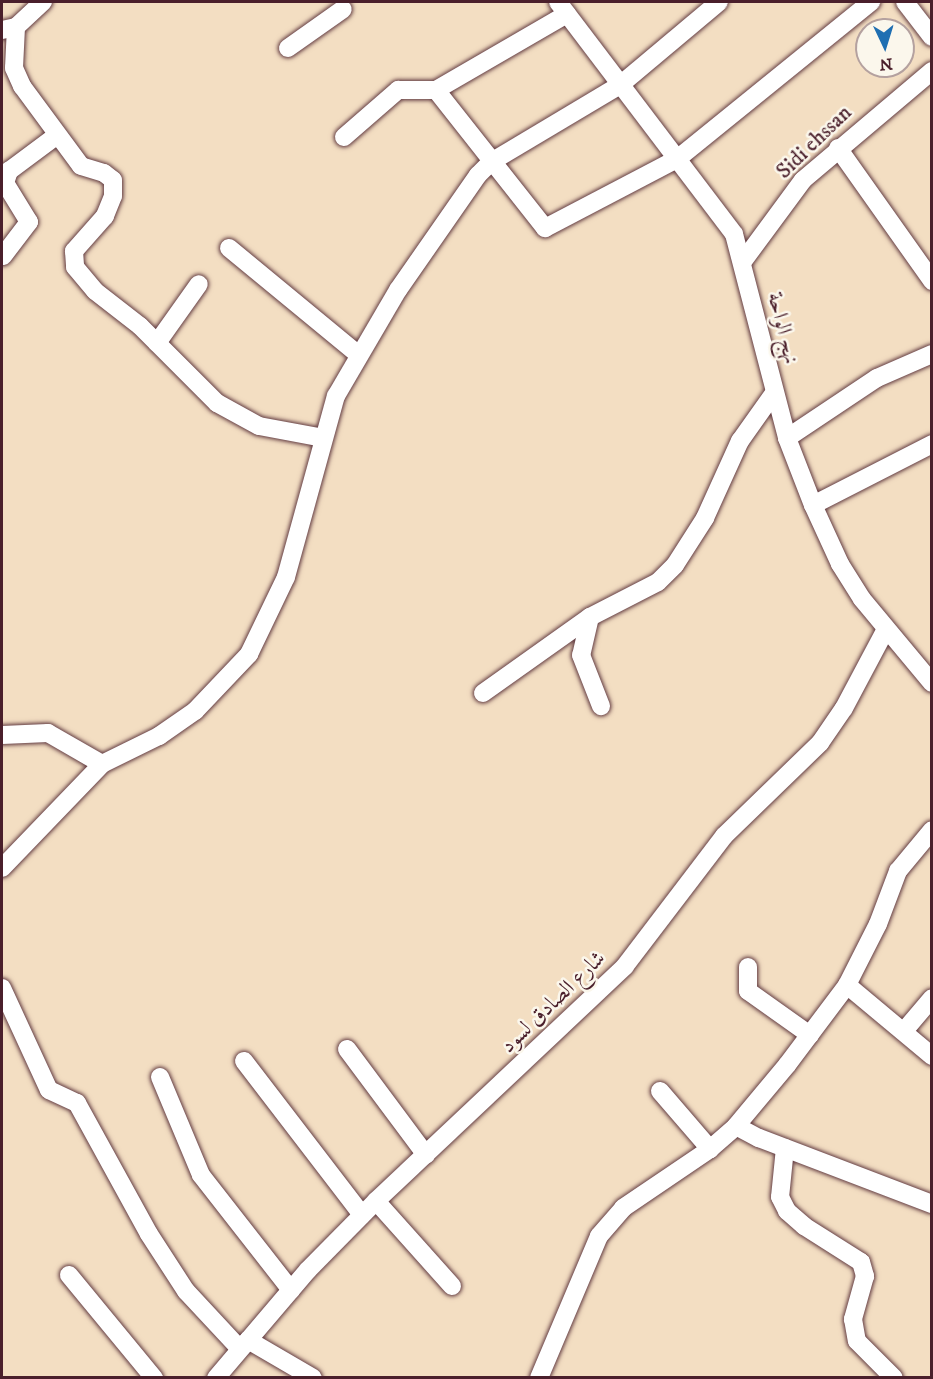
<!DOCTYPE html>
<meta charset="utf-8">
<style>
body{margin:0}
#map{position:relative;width:933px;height:1379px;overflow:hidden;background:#f3dec2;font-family:"IM FELL DW Pica",Amiri,serif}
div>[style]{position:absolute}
.roads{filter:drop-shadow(0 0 2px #633c42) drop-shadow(0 0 2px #633c42)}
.minor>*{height:18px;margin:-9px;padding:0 9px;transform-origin:9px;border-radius:9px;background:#fff}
span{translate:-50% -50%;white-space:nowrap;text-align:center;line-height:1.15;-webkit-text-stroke:5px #fbf7ec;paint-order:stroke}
.street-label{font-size:22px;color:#4a1f2b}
.frame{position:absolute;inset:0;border:3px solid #4a1f2b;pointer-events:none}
.north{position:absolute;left:855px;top:18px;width:60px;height:60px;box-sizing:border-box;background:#fbf7ec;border:2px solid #b4a19f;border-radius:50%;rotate:176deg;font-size:16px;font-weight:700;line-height:24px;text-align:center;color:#4a1f2b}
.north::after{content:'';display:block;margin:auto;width:21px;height:27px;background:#1f6fb2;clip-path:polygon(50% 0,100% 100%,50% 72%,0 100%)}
</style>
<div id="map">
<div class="roads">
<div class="minor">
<div style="left:558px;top:2px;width:291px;rotate:52.8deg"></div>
<div style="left:734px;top:234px;width:211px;rotate:75.4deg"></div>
<div style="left:787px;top:438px;width:72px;rotate:68.8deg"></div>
<div style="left:813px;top:505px;width:65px;rotate:65.4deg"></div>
<div style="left:840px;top:564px;width:41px;rotate:57.8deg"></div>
<div style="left:862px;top:599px;width:109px;rotate:50.2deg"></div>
<div style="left:905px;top:2px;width:44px;rotate:52.4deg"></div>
<div style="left:567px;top:14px;width:151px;rotate:149.9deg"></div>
<div style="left:436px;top:90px;width:176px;rotate:51.7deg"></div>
<div style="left:545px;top:228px;width:149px;rotate:-27.6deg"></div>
<div style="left:677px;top:159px;width:250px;rotate:-39deg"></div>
<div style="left:16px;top:27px;width:41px;rotate:92.8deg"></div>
<div style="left:14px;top:68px;width:20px;rotate:66deg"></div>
<div style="left:22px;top:86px;width:99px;rotate:53.6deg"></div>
<div style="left:81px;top:166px;width:24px;rotate:17deg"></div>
<div style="left:104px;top:173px;width:11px;rotate:38deg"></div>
<div style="left:113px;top:180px;width:16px;rotate:90deg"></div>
<div style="left:113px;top:196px;width:22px;rotate:112deg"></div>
<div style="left:105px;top:216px;width:47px;rotate:131.5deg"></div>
<div style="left:74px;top:251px;width:16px;rotate:86deg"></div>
<div style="left:75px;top:267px;width:31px;rotate:50deg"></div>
<div style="left:95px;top:291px;width:57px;rotate:37.9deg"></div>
<div style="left:140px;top:326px;width:109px;rotate:45deg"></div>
<div style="left:217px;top:403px;width:48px;rotate:28.7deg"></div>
<div style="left:259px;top:426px;width:65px;rotate:10.6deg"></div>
<div style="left:2px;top:30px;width:14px;rotate:-12deg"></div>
<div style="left:16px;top:27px;width:37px;rotate:-43deg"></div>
<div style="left:288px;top:48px;width:67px;rotate:-35.3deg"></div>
<div style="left:344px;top:137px;width:72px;rotate:-41deg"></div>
<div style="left:398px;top:90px;width:38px"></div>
<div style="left:838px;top:148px;width:163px;rotate:54.7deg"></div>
<div style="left:229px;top:248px;width:168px;rotate:39.5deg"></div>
<div style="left:3px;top:256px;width:43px;rotate:-52.6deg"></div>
<div style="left:29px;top:222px;width:46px;rotate:-121.6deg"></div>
<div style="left:5px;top:183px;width:13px;rotate:-72deg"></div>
<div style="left:9px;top:171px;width:59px;rotate:-36.7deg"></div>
<div style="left:744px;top:260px;width:99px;rotate:-53.6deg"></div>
<div style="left:803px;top:180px;width:169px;rotate:-40.2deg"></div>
<div style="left:157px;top:343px;width:72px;rotate:-54.6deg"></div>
<div style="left:787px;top:438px;width:108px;rotate:-33.7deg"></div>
<div style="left:877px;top:378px;width:60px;rotate:-23.6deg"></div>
<div style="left:813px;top:505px;width:134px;rotate:-27.1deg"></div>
<div style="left:590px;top:617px;width:39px;rotate:103deg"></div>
<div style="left:581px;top:655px;width:55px;rotate:68.6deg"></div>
<div style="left:483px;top:693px;width:131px;rotate:-35.4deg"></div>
<div style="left:590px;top:617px;width:76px;rotate:-27.2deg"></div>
<div style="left:658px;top:582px;width:24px;rotate:-45deg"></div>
<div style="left:675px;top:565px;width:56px;rotate:-57.4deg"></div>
<div style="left:705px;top:518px;width:85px;rotate:-65.6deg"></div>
<div style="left:740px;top:441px;width:59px;rotate:-54.7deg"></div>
<div style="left:2px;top:735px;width:46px;rotate:-2.5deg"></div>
<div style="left:48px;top:733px;width:62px;rotate:29.9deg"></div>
<div style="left:2px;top:868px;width:144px;rotate:-46.1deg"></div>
<div style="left:102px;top:764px;width:64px;rotate:-26.2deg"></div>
<div style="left:159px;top:736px;width:44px;rotate:-34.8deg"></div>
<div style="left:195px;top:711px;width:79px;rotate:-46.5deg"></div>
<div style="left:249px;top:654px;width:85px;rotate:-64.3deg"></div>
<div style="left:286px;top:577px;width:188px;rotate:-74.6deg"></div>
<div style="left:336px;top:396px;width:123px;rotate:-59.7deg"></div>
<div style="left:398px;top:290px;width:140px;rotate:-55.2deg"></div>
<div style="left:478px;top:175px;width:18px;rotate:-45deg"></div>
<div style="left:491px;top:162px;width:150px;rotate:-30.8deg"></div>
<div style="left:620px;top:85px;width:129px;rotate:-40deg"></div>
<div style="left:748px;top:967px;width:24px;rotate:90deg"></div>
<div style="left:748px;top:991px;width:76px;rotate:35.4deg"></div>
<div style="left:847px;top:985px;width:111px;rotate:39.9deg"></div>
<div style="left:2px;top:988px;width:112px;rotate:65.3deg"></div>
<div style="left:49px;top:1090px;width:31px;rotate:25deg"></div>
<div style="left:77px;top:1103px;width:149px;rotate:61.2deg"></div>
<div style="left:149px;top:1234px;width:68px;rotate:57deg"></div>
<div style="left:186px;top:1291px;width:79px;rotate:47deg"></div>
<div style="left:904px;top:1031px;width:43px;rotate:-49.7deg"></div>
<div style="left:347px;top:1049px;width:132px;rotate:53.3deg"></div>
<div style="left:244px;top:1061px;width:194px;rotate:52.5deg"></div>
<div style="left:160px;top:1077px;width:106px;rotate:67.3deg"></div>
<div style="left:201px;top:1175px;width:146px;rotate:52deg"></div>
<div style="left:660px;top:1091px;width:77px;rotate:49.2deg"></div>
<div style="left:736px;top:1126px;width:26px;rotate:28deg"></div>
<div style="left:759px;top:1138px;width:185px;rotate:20.9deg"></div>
<div style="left:785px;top:1148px;width:49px;rotate:95.8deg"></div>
<div style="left:780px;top:1197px;width:16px;rotate:63deg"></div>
<div style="left:787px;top:1211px;width:23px;rotate:41deg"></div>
<div style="left:804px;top:1226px;width:67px;rotate:32.3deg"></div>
<div style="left:861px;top:1262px;width:15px;rotate:74deg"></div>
<div style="left:865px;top:1276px;width:45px;rotate:105.6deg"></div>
<div style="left:853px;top:1319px;width:22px;rotate:80deg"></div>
<div style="left:857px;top:1341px;width:52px;rotate:45deg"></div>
<div style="left:376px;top:1201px;width:114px;rotate:48.2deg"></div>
<div style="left:69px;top:1275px;width:134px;rotate:50.5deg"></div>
<div style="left:248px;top:1340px;width:75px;rotate:30.3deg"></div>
<div style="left:216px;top:1378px;width:142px;rotate:-49.6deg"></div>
<div style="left:308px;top:1270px;width:97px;rotate:-45.4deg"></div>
<div style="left:376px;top:1201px;width:342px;rotate:-43.3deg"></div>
<div style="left:625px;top:966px;width:163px;rotate:-52.7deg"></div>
<div style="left:724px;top:836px;width:134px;rotate:-44.1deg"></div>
<div style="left:820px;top:743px;width:42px;rotate:-55.6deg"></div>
<div style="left:844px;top:708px;width:87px;rotate:-62deg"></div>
<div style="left:539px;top:1378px;width:154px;rotate:-67.1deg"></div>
<div style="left:599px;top:1236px;width:37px;rotate:-49deg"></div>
<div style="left:623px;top:1208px;width:105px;rotate:-34.1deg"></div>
<div style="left:710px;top:1149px;width:35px;rotate:-41deg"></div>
<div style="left:736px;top:1126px;width:80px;rotate:-50.1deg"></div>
<div style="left:787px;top:1065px;width:100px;rotate:-53.1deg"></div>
<div style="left:847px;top:985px;width:68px;rotate:-63.1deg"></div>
<div style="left:878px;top:924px;width:57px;rotate:-69.3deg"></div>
<div style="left:898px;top:871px;width:53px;rotate:-50.3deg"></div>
</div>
</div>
<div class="street-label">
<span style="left:814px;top:142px;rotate:-44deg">Sidi ehssan</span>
<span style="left:783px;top:328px;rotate:76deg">نهج الواحة</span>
<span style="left:553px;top:1002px;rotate:-44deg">شارع الصادق لسود</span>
</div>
<div class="frame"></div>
<div class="north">N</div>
</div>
